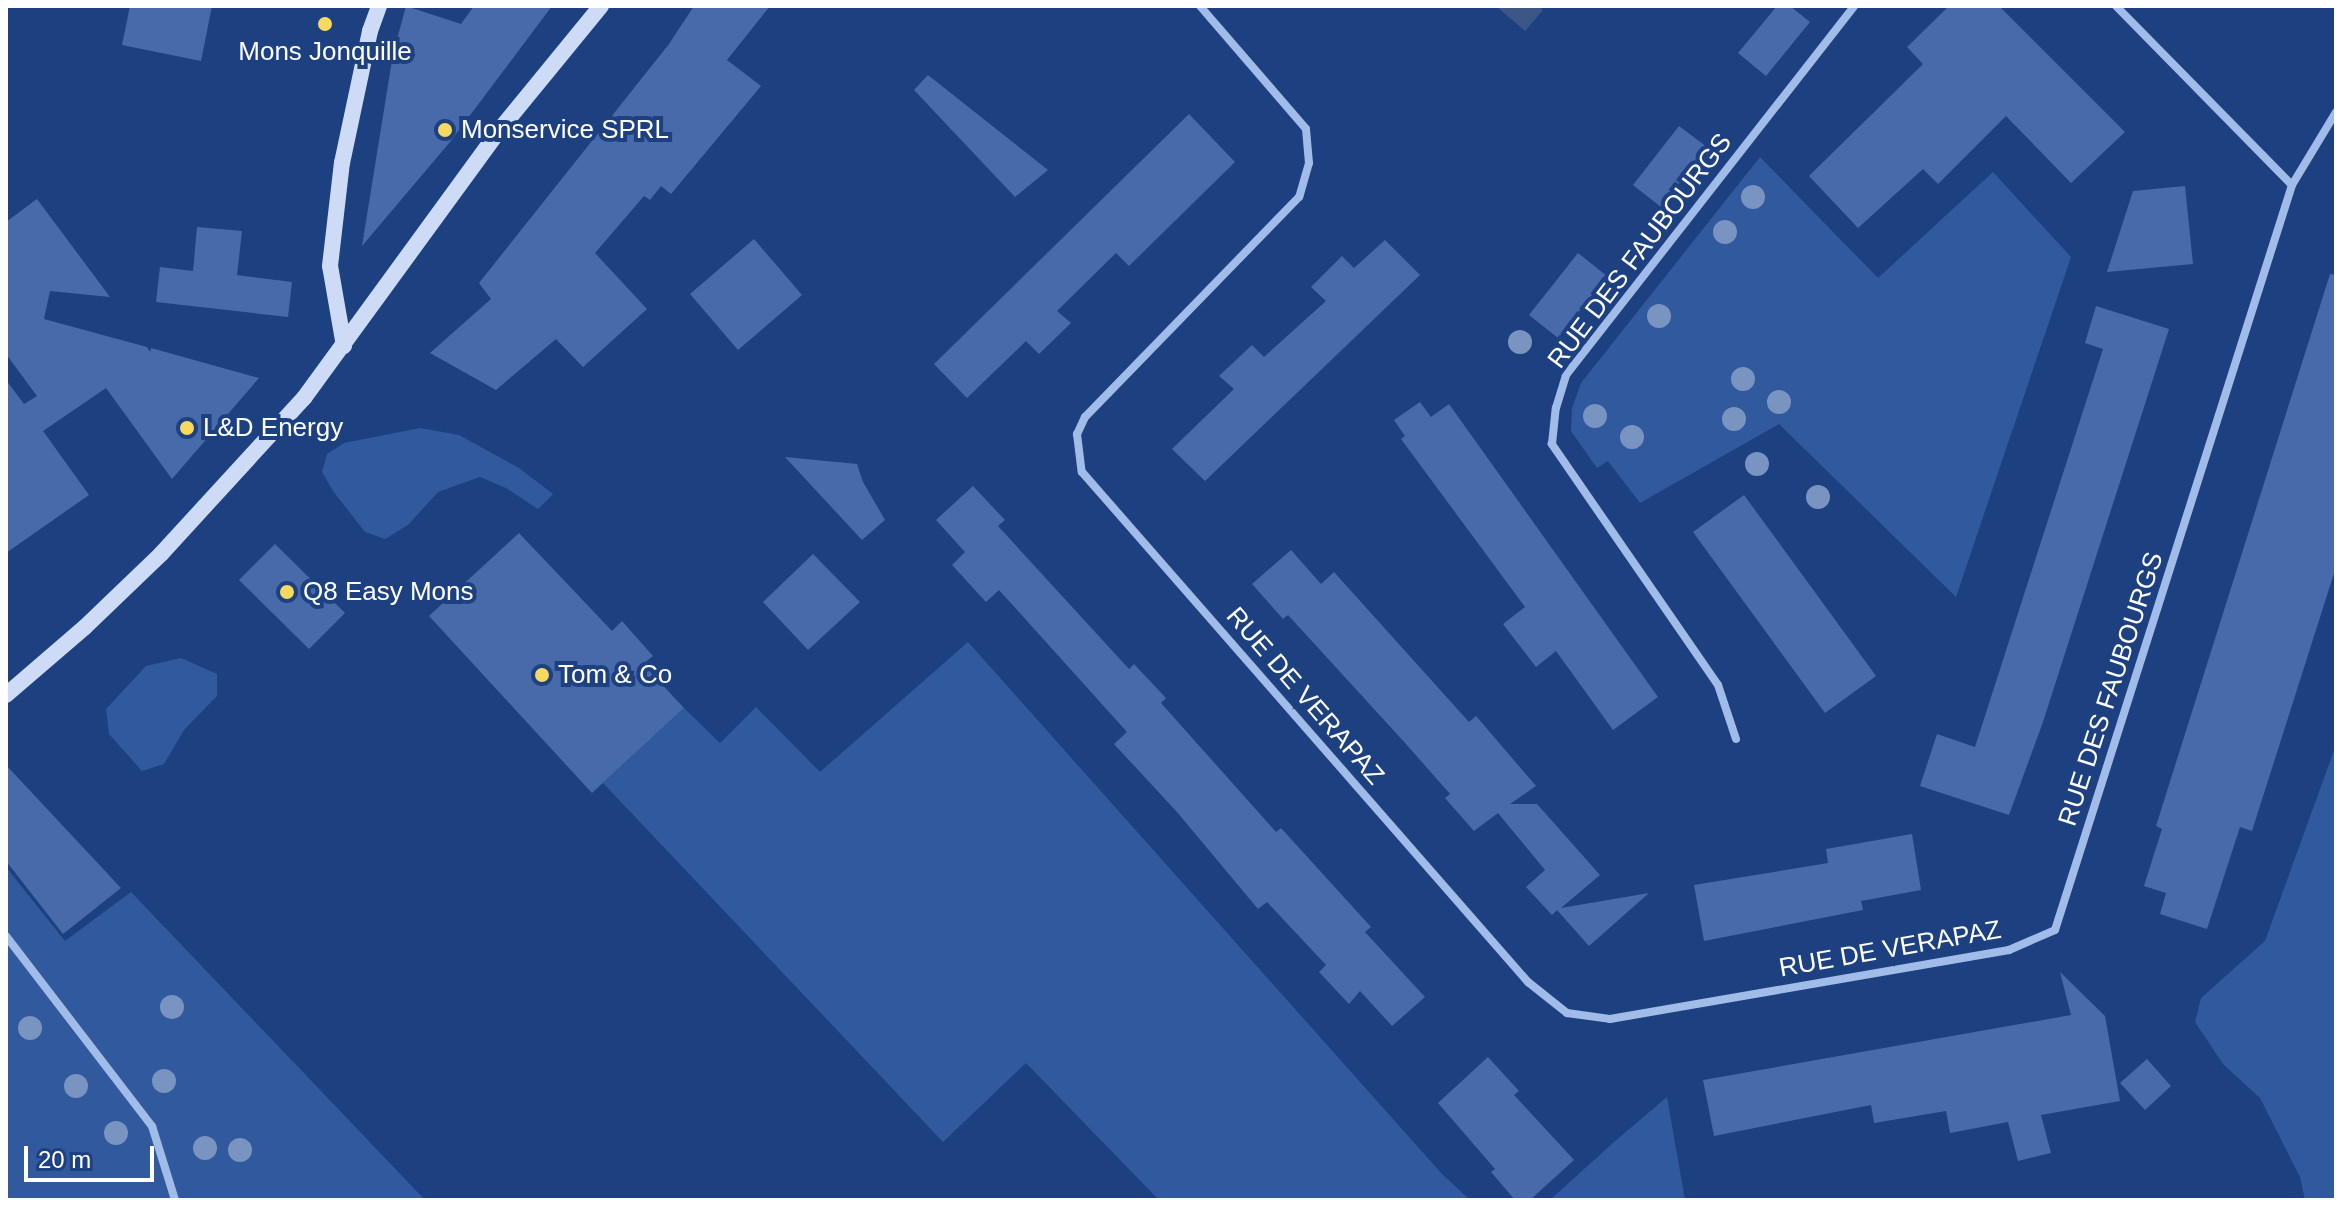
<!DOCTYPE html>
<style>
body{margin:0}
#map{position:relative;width:2342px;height:1206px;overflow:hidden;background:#1d4080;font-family:Arial,sans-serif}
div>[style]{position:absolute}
.green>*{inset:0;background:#31599e}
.water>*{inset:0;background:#3c5685}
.building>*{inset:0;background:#466aaa}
.street>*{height:8px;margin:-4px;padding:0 4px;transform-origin:4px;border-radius:4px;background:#a2bce9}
.secondary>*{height:16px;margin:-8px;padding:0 8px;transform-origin:8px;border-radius:8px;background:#cddbf7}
.trees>*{width:24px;height:24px;margin:-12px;border-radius:50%;background:#7a94c1}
.dots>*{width:22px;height:22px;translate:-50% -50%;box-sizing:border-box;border:4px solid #1d4080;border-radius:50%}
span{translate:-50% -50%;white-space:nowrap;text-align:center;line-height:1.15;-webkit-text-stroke:8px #1d4080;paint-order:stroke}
.poi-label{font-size:26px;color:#fff}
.left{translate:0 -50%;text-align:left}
.street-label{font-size:26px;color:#fff}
.frame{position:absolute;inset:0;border:8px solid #fff;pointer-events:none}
.scale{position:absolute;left:24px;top:1146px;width:130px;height:36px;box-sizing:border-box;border:4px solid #fff;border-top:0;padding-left:10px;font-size:24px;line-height:28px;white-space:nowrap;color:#fff;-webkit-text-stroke:6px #1d4080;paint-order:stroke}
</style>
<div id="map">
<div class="green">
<div style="clip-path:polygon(1760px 157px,1878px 278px,1993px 172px,2071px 257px,1956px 597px,1779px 424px,1640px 503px,1608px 461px,1597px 468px,1571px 431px,1572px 408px,1581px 383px)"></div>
<div style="clip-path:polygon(420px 428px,459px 435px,519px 468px,553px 494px,538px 509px,506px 488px,480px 477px,438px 492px,408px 525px,385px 539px,365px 532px,333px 491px,322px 472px,327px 454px,344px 443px)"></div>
<div style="clip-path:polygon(968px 642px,1442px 1174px,1470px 1200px,1159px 1200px,1026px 1063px,943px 1142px,603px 783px,684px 708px,720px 743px,756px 707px,820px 772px)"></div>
<div style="clip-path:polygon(181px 658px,217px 674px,217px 696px,184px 730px,164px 764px,142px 771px,109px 734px,106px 709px,146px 666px)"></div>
<div style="clip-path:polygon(2336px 745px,2336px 1200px,2305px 1200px,2300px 1177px,2260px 1098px,2223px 1064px,2195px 1022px,2201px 998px,2265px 941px)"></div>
<div style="clip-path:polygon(6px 867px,65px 941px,131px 892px,425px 1200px,6px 1200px)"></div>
<div style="clip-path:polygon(1667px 1097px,1685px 1200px,1550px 1200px,1614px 1142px)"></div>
</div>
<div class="water">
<div style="clip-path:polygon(1496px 6px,1538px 6px,1543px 10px,1525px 31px)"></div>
</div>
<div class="building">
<div style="clip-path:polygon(130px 6px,212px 6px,201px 61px,122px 45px)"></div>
<div style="clip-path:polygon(406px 6px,461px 24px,474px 6px,552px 6px,450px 142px,362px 246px,393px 54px)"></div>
<div style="clip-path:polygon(694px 6px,770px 6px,727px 60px,761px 86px,671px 194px,661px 186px,650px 200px,644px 196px,595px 253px,647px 309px,583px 367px,556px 339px,496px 390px,430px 353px,491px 299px,479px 283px,669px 44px)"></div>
<div style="clip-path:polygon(1777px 6px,1790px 6px,1810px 22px,1766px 76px,1738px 53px)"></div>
<div style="clip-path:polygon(1949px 6px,1999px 6px,2125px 132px,2071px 183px,2006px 116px,1938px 184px,1923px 169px,1858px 228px,1809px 176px,1923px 64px,1907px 47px)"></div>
<div style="clip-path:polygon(928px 75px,1048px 170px,1015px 197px,914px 90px)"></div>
<div style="clip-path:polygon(1189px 114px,1235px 162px,1129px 266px,1116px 253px,1057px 311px,1071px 323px,1039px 354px,1026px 341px,967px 398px,934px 364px)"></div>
<div style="clip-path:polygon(1679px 126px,1707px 147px,1661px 207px,1633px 185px)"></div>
<div style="clip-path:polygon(2185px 186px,2193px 264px,2107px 272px,2133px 191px)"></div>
<div style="clip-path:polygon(37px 199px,110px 297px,50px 291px,44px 319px,147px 347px,150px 352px,151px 348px,259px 378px,172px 479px,106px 388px,43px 431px,89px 495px,6px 553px,6px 380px,24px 404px,37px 396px,6px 354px,6px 222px)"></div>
<div style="clip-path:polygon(197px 227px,242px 231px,237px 275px,292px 282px,288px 317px,156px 302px,160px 267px,193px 271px)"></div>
<div style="clip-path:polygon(754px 239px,802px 295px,738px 350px,690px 294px)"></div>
<div style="clip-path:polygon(1385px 240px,1420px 275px,1205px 481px,1172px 449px,1234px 389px,1219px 376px,1252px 345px,1264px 357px,1326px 301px,1311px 287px,1342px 256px,1354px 268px)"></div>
<div style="clip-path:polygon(1578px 253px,1607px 276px,1558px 338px,1529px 315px)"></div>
<div style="clip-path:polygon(2330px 274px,2336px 275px,2336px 567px,2252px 831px,2240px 827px,2207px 929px,2160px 914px,2166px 893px,2144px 886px,2162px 829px,2156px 826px)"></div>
<div style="clip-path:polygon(2096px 306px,2169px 329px,2043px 722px,2009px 815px,1920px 786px,1937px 734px,1975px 747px,2103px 349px,2085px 343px)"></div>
<div style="clip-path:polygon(1420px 402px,1431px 417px,1449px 404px,1658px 697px,1613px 730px,1556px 651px,1536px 667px,1503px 624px,1525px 607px,1401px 439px,1405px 436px,1394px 420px)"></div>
<div style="clip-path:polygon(785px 457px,857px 464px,863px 482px,885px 520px,862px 540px)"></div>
<div style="clip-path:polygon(973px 486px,1005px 520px,998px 526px,1129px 669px,1134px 664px,1166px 698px,1161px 703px,1276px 832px,1281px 828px,1371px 927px,1365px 932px,1425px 997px,1392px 1026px,1360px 991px,1349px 1004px,1319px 972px,1326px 965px,1267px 902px,1258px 909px,1177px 812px,1114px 744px,1127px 732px,999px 590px,986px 602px,952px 565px,965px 552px,936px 520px)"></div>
<div style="clip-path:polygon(1744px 495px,1876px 676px,1825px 713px,1693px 532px)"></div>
<div style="clip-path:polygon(519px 533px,612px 631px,622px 621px,653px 656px,643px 664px,684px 708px,592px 793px,429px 616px)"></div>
<div style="clip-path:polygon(275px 544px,345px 613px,309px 649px,239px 580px)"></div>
<div style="clip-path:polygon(1291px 550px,1321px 584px,1334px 572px,1469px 722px,1476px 716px,1536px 786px,1510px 804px,1537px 804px,1600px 875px,1561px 908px,1649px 893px,1589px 946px,1557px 910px,1552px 915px,1526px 887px,1545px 870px,1498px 813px,1474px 831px,1445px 798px,1450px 794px,1406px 744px,1288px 615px,1283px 619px,1252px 584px)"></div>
<div style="clip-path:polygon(813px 554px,860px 602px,808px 650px,763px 602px)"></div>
<div style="clip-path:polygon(6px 765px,121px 888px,63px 934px,6px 861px)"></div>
<div style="clip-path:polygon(1912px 834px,1921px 890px,1861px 901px,1863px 910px,1704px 941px,1694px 885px,1828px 863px,1826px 849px)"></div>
<div style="clip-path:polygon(2060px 972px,2105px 1016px,2120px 1101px,2041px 1115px,2051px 1153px,2018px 1161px,2008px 1122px,1950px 1133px,1946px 1111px,1874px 1123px,1871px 1105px,1714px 1136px,1703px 1080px,2071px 1015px)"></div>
<div style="clip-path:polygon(1488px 1057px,1519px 1091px,1514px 1095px,1574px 1160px,1530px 1200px,1515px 1200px,1491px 1172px,1495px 1169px,1438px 1103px)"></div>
<div style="clip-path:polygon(2147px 1059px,2171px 1086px,2145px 1110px,2120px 1083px)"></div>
</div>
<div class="street">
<div style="left:1200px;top:6px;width:162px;rotate:49.2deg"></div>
<div style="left:1306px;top:129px;width:34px;rotate:85deg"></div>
<div style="left:1309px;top:163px;width:35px;rotate:106deg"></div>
<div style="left:1299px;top:197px;width:307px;rotate:134.2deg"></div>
<div style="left:1085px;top:417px;width:19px;rotate:115deg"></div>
<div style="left:1077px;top:434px;width:38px;rotate:83deg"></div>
<div style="left:1082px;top:472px;width:678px;rotate:48.83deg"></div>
<div style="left:1528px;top:982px;width:50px;rotate:38.5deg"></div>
<div style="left:1567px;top:1013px;width:43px;rotate:7.9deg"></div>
<div style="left:1610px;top:1019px;width:405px;rotate:-9.8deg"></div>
<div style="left:2009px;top:950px;width:50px;rotate:-23.5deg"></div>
<div style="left:2055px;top:930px;width:782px;rotate:-72.35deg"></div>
<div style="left:2292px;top:185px;width:85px;rotate:-58.9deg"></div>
<div style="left:2116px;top:6px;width:251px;rotate:45.5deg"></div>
<div style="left:1736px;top:739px;width:57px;rotate:-108.4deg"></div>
<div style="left:1718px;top:685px;width:293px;rotate:-124.6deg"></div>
<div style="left:1552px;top:444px;width:36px;rotate:-84deg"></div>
<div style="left:1556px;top:408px;width:34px;rotate:-73deg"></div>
<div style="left:1566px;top:375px;width:468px;rotate:-52deg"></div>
<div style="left:6px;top:936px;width:240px;rotate:52.5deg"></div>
<div style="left:152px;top:1126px;width:77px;rotate:72.7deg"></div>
</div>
<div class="secondary">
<div style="left:344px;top:346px;width:81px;rotate:-99.9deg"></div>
<div style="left:330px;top:266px;width:104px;rotate:-83.4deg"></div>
<div style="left:342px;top:163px;width:135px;rotate:-78deg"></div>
<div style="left:370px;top:31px;width:27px;rotate:-70deg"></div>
<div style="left:6px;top:695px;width:104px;rotate:-40.7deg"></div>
<div style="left:85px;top:627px;width:105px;rotate:-43.8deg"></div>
<div style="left:161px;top:554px;width:212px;rotate:-47.5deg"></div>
<div style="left:304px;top:398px;width:328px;rotate:-53.9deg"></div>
<div style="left:497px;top:133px;width:164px;rotate:-50.7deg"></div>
</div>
<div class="trees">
<div style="left:1753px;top:197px"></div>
<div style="left:1725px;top:232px"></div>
<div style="left:1659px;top:316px"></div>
<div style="left:1520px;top:342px"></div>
<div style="left:1743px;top:379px"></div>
<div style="left:1779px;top:402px"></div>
<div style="left:1595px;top:416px"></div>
<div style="left:1734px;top:419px"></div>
<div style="left:1632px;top:437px"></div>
<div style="left:1757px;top:464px"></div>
<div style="left:1818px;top:497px"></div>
<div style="left:172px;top:1007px"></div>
<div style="left:30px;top:1028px"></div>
<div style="left:164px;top:1081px"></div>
<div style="left:76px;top:1086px"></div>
<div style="left:116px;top:1133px"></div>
<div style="left:205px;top:1148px"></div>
<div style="left:240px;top:1150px"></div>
</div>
<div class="dots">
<div style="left:325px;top:24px;background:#f8d960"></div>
<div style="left:445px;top:130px;background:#f8d960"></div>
<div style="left:187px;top:428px;background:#f8d960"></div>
<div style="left:287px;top:592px;background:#f8d960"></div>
<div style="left:542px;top:675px;background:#f8d960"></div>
</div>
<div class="poi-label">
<span style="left:325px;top:52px">Mons Jonquille</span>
<span class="left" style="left:461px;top:130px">Monservice SPRL</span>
<span class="left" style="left:203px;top:428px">L&amp;D Energy</span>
<span class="left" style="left:303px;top:592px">Q8 Easy Mons</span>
<span class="left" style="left:558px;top:675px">Tom &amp; Co</span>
</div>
<div class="street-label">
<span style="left:1640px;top:251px;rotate:-53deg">RUE DES FAUBOURGS</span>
<span style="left:2111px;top:689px;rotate:-72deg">RUE DES FAUBOURGS</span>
<span style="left:1305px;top:696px;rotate:49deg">RUE DE VERAPAZ</span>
<span style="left:1890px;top:949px;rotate:-10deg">RUE DE VERAPAZ</span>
</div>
<div class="frame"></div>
<div class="scale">20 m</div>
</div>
